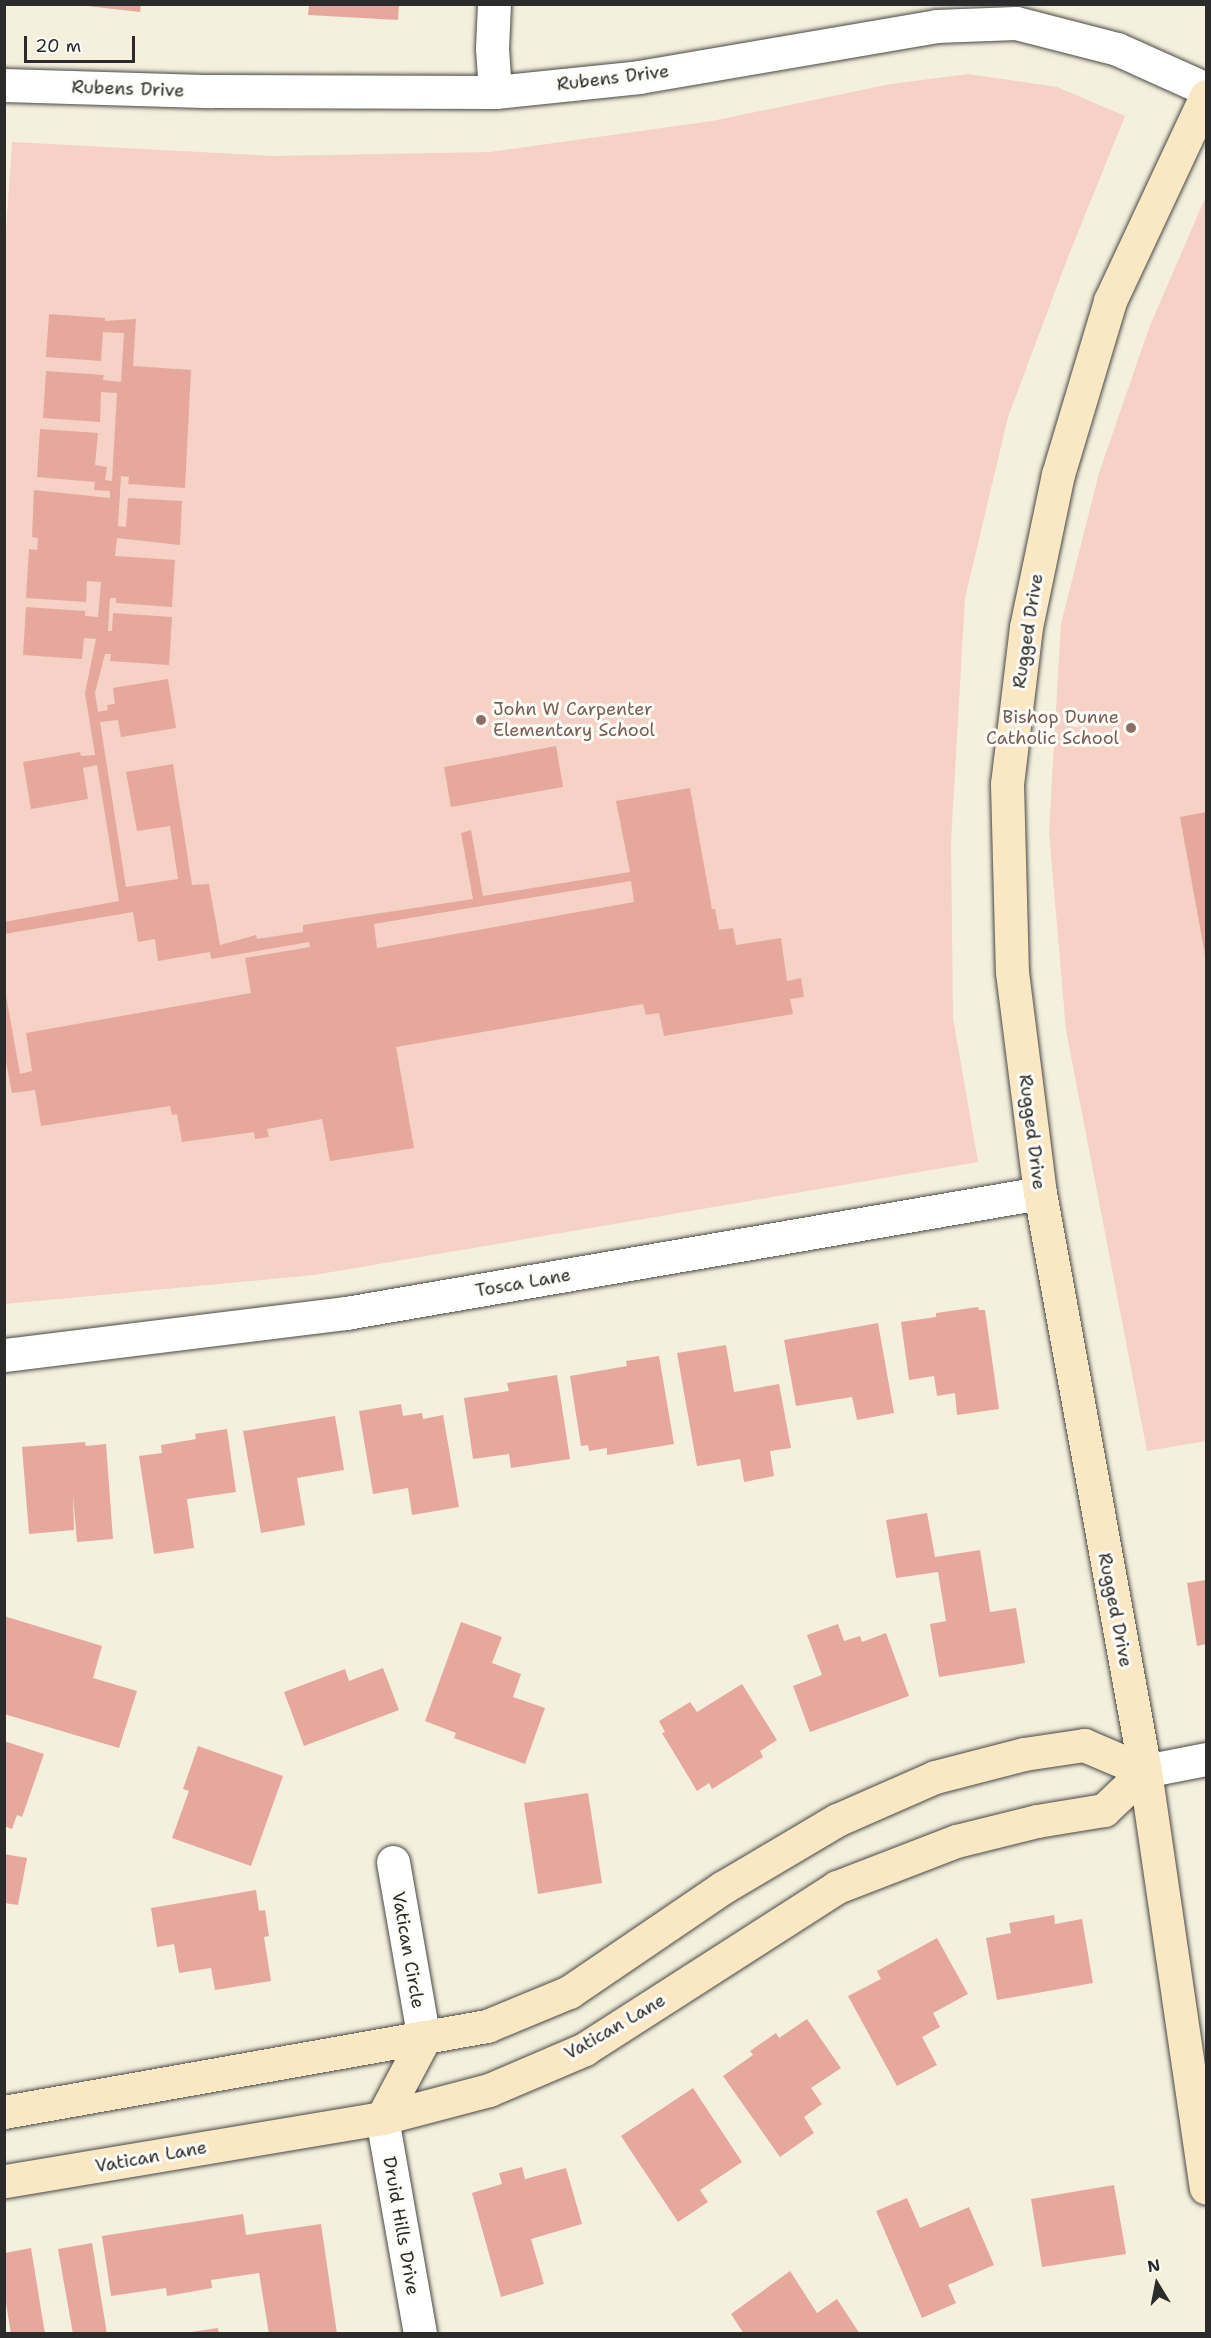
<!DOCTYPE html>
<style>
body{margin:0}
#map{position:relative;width:1211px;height:2338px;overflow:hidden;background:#f4f0dd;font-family:"Shantell Sans",sans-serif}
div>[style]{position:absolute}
.built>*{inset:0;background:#f6d1c5}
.building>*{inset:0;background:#e6a89d}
.roads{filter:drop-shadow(0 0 2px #494946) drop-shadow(0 0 2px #494946)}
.street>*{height:33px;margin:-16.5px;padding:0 16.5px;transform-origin:16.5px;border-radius:16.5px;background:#fff}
.secondary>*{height:33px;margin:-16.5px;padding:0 16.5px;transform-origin:16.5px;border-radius:16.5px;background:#fae7c3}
.dots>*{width:16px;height:16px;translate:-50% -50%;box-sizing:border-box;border:3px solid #fdfcf7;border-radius:50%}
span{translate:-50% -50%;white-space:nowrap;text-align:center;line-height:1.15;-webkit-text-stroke:6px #fdfcf7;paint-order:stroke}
.street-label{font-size:18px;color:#2b2b2b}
.education-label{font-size:18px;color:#785e54}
.left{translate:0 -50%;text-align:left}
.right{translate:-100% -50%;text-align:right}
.frame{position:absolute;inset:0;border:6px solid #2b2b2b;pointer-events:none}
.north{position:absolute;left:1127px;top:2254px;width:60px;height:60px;-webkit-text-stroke:4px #fdfcf7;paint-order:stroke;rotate:350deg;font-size:16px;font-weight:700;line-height:24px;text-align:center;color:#2b2b2b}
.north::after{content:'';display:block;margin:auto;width:21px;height:27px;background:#2b2b2b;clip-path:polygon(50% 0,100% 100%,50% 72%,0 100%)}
.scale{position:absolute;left:24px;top:36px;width:111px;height:27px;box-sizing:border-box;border:3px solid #2b2b2b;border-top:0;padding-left:8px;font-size:18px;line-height:21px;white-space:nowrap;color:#2b2b2b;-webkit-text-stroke:4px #fdfcf7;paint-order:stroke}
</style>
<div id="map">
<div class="built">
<div style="clip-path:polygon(968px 74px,1057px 87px,1125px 116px,1066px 262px,1008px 417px,965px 598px,951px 841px,953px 1018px,978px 1162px,314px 1275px,5px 1304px,4px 260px,12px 142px,273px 156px,490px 152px,712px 121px,891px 84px)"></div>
<div style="clip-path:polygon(1206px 196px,1206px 1441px,1147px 1451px,1066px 1030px,1049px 832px,1061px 624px,1099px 473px,1149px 328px)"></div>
</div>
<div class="building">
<div style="clip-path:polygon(69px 4px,141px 4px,140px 12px)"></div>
<div style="clip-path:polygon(309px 4px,399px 4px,398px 20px,308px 15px)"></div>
<div style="clip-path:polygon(evenodd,49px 314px,105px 318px,105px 321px,136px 319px,133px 366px,191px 370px,185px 488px,128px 484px,129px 477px,121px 476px,118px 526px,126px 527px,128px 498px,182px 501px,180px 545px,117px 538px,115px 556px,175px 560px,172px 607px,116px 603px,116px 598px,110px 598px,108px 631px,112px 631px,113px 613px,172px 617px,169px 665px,110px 661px,111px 654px,105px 654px,95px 693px,98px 712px,108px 710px,107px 705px,115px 704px,113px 688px,168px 679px,176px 728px,121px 737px,118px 720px,100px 722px,126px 887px,178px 879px,170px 826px,137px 831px,126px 772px,173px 764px,192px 885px,209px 884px,220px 945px,256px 935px,257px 939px,303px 932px,303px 925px,473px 899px,461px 833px,471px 830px,483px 896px,630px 872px,616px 801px,690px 788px,712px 909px,715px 909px,719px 930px,733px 928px,736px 945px,781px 938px,787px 981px,801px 978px,804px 997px,790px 999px,793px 1014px,664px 1036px,659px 1013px,646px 1015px,643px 1004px,396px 1047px,414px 1148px,330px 1161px,322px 1119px,267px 1129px,269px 1137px,255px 1139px,254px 1132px,182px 1142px,177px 1114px,172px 1115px,170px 1106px,41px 1126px,35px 1090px,12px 1093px,4px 1051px,4px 984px,20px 1074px,32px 1071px,26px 1033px,251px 993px,245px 958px,310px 947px,309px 942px,211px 959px,210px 952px,158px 961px,155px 939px,138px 942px,133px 912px,4px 934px,4px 922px,119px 901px,97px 765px,83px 768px,88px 799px,31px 809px,23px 762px,80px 752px,81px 756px,95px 755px,85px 693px,96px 639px,84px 638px,82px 659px,23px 655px,26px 607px,85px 611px,85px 616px,98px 617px,101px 582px,87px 581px,86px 602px,26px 598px,29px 549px,37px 550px,38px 538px,32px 537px,34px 490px,110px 498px,110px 491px,94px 490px,95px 482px,37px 477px,40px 429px,98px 433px,95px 465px,107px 467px,105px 480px,112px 481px,117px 393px,101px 392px,100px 422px,43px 418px,46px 371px,104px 375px,103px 380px,121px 382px,124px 333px,103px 332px,101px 361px,46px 357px,49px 314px,631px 881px,634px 902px,377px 948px,374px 924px,631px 881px)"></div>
<div style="clip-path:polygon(556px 746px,563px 787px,451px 807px,444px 767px)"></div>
<div style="clip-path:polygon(1206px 812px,1206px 955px,1205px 955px,1180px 817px)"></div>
<div style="clip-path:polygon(978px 1307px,979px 1310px,985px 1310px,999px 1409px,957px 1415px,955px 1393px,937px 1396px,934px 1376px,909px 1380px,901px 1322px,936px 1317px,936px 1313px)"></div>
<div style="clip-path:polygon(878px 1323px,894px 1413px,857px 1420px,852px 1397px,796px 1406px,784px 1340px)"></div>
<div style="clip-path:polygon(726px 1345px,734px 1392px,779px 1384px,791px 1448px,770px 1451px,774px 1476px,744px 1482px,740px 1459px,697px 1466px,677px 1353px)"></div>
<div style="clip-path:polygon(659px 1356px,674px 1444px,607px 1455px,607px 1448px,589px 1451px,588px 1445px,581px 1446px,570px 1376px,627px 1366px,626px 1361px)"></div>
<div style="clip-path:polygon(557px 1375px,570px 1459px,511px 1468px,509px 1454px,473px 1459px,464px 1398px,509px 1391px,507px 1383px)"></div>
<div style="clip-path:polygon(401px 1404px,403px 1416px,422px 1413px,423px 1419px,443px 1415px,459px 1507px,412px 1515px,408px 1488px,373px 1494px,359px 1411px)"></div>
<div style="clip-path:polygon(335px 1416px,344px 1470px,297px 1478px,305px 1525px,261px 1533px,243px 1431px)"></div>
<div style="clip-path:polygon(227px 1429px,236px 1492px,187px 1499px,194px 1548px,154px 1554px,139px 1456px,162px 1453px,161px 1445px,196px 1439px,195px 1434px)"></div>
<div style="clip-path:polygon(85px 1442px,86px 1446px,106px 1444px,113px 1539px,77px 1542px,73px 1496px,74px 1530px,29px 1534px,22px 1447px)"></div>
<div style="clip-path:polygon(927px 1513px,935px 1557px,980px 1550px,990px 1612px,1016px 1608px,1025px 1663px,939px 1677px,930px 1624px,946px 1621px,938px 1572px,896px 1578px,886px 1520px)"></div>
<div style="clip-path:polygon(1206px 1580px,1206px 1644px,1197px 1646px,1187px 1583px)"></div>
<div style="clip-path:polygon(4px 1616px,102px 1646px,93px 1678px,137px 1691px,119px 1748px,4px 1714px)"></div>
<div style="clip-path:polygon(461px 1622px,502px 1637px,492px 1663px,521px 1674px,513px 1697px,545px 1708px,525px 1764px,454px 1738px,456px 1733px,425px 1721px)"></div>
<div style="clip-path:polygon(838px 1624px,844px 1641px,860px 1636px,862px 1642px,886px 1633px,909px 1696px,810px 1732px,793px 1686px,822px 1675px,807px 1635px)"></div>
<div style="clip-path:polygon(383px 1668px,399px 1710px,304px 1746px,284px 1692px,345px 1669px,349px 1681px)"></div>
<div style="clip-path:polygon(742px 1684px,777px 1740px,760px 1751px,763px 1757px,712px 1789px,709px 1783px,697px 1791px,662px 1733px,665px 1732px,659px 1721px,690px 1702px,697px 1712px)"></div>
<div style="clip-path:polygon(4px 1741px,44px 1754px,22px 1817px,17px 1815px,12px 1829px,4px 1826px)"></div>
<div style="clip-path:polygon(198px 1746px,283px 1776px,251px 1866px,172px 1838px,189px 1791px,183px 1789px)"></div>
<div style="clip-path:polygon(588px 1793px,602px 1883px,538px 1894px,524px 1803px)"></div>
<div style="clip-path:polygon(4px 1854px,27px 1858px,18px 1905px,4px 1903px)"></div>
<div style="clip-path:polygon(256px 1890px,259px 1911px,265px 1910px,269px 1936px,264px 1937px,271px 1981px,215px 1990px,211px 1968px,179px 1973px,174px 1944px,157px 1947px,151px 1908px)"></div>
<div style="clip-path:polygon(1054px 1915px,1055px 1924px,1082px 1919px,1093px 1983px,997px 2000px,986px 1938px,1011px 1933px,1009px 1923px)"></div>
<div style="clip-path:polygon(937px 1938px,968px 1994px,933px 2013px,940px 2027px,922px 2037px,937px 2065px,897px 2086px,848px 1996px,881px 1979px,877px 1971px)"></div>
<div style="clip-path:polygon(807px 2019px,841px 2068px,811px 2088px,822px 2104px,804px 2117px,814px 2133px,780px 2157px,723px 2076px,753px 2055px,750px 2051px,776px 2033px,779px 2038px)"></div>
<div style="clip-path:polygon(693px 2088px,742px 2162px,700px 2190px,708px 2202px,678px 2222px,621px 2136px)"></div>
<div style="clip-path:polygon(522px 2167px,525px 2179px,566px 2168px,582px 2224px,531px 2239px,544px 2284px,501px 2297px,472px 2193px,502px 2184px,499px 2173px)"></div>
<div style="clip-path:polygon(1114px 2185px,1126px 2254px,1042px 2267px,1031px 2199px)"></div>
<div style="clip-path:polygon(907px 2198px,920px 2228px,969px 2207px,994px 2265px,948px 2285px,956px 2303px,922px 2318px,876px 2211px)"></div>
<div style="clip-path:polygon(243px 2214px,246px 2235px,321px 2224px,337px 2334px,269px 2334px,259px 2273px,211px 2280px,212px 2288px,167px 2296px,166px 2288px,111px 2296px,102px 2236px)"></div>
<div style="clip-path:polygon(92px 2243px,107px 2334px,73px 2334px,58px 2249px)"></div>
<div style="clip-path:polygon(31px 2248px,45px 2334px,11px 2334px,5px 2297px,5px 2253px)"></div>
<div style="clip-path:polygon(790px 2271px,817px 2313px,837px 2299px,860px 2334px,744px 2334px,731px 2314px)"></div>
<div style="clip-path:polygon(218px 2328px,219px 2334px,191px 2334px,191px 2332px)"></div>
</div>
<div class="roads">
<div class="street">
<div style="left:494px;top:4px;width:44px;rotate:92.6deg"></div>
<div style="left:492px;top:48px;width:44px;rotate:86.1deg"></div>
<div style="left:4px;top:85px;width:208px;rotate:1.7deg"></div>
<div style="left:212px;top:91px;width:283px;rotate:0.2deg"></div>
<div style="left:495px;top:92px;width:145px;rotate:-5.9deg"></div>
<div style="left:639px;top:77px;width:301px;rotate:-9.7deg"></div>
<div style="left:936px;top:26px;width:80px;rotate:-2.1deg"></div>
<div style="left:1016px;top:23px;width:104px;rotate:14.4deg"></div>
<div style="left:1117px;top:49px;width:98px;rotate:24.2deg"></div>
<div style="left:4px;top:1355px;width:345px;rotate:-7deg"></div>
<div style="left:346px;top:1313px;width:704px;rotate:-9.81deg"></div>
<div style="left:1145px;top:1771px;width:62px;rotate:-11.1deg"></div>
<div style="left:393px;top:1862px;width:180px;rotate:80.1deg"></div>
<div style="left:382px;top:2118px;width:219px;rotate:80deg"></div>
</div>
<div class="secondary">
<div style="left:1206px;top:96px;width:226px;rotate:115.1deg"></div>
<div style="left:1110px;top:301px;width:181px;rotate:106.7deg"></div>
<div style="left:1058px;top:474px;width:156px;rotate:101.8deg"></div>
<div style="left:1026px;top:627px;width:158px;rotate:96.9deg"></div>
<div style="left:1007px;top:784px;width:188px;rotate:88.5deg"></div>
<div style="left:1012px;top:972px;width:223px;rotate:82.8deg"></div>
<div style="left:1040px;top:1193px;width:587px;rotate:79.7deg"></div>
<div style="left:1145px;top:1771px;width:421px;rotate:81.7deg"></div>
<div style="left:4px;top:2112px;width:491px;rotate:-10.1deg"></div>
<div style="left:487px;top:2026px;width:89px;rotate:-22.5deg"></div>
<div style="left:569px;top:1992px;width:185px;rotate:-34.2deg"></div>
<div style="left:722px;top:1888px;width:134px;rotate:-30.6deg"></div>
<div style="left:837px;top:1820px;width:107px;rotate:-23.7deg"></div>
<div style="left:935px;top:1777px;width:92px;rotate:-14.5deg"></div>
<div style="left:1024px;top:1754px;width:61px;rotate:-8.5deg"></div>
<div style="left:1084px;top:1745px;width:66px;rotate:23.1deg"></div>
<div style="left:1145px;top:1771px;width:57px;rotate:136.4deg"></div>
<div style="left:1104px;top:1810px;width:68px;rotate:170.7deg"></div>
<div style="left:1037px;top:1821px;width:83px;rotate:166.1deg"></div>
<div style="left:956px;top:1841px;width:128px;rotate:158.9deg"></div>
<div style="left:837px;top:1887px;width:300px;rotate:147.3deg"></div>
<div style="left:585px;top:2049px;width:104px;rotate:156.9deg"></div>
<div style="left:489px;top:2090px;width:111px;rotate:165.3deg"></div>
<div style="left:382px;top:2118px;width:383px;rotate:170.5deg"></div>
<div style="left:382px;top:2118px;width:89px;rotate:-62deg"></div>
</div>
</div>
<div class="dots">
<div style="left:481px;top:720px;background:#8d6e63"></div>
<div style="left:1131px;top:728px;background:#8d6e63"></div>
</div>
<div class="street-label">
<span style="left:613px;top:78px;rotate:-7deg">Rubens Drive</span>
<span style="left:128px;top:89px;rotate:2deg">Rubens Drive</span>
<span style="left:1028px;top:631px;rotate:-81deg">Rugged Drive</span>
<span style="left:1032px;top:1132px;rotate:83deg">Rugged Drive</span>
<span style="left:523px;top:1283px;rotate:-10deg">Tosca Lane</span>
<span style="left:1115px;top:1610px;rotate:79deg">Rugged Drive</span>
<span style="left:408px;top:1950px;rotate:80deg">Vatican Circle</span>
<span style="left:615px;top:2027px;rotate:-30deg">Vatican Lane</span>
<span style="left:151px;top:2157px;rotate:-10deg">Vatican Lane</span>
<span style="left:401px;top:2226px;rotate:80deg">Druid Hills Drive</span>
</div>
<div class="education-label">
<span class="left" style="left:493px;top:720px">John W Carpenter<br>Elementary School</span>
<span class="right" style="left:1119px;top:728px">Bishop Dunne<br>Catholic School</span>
</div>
<div class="frame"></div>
<div class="north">N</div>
<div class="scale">20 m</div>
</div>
